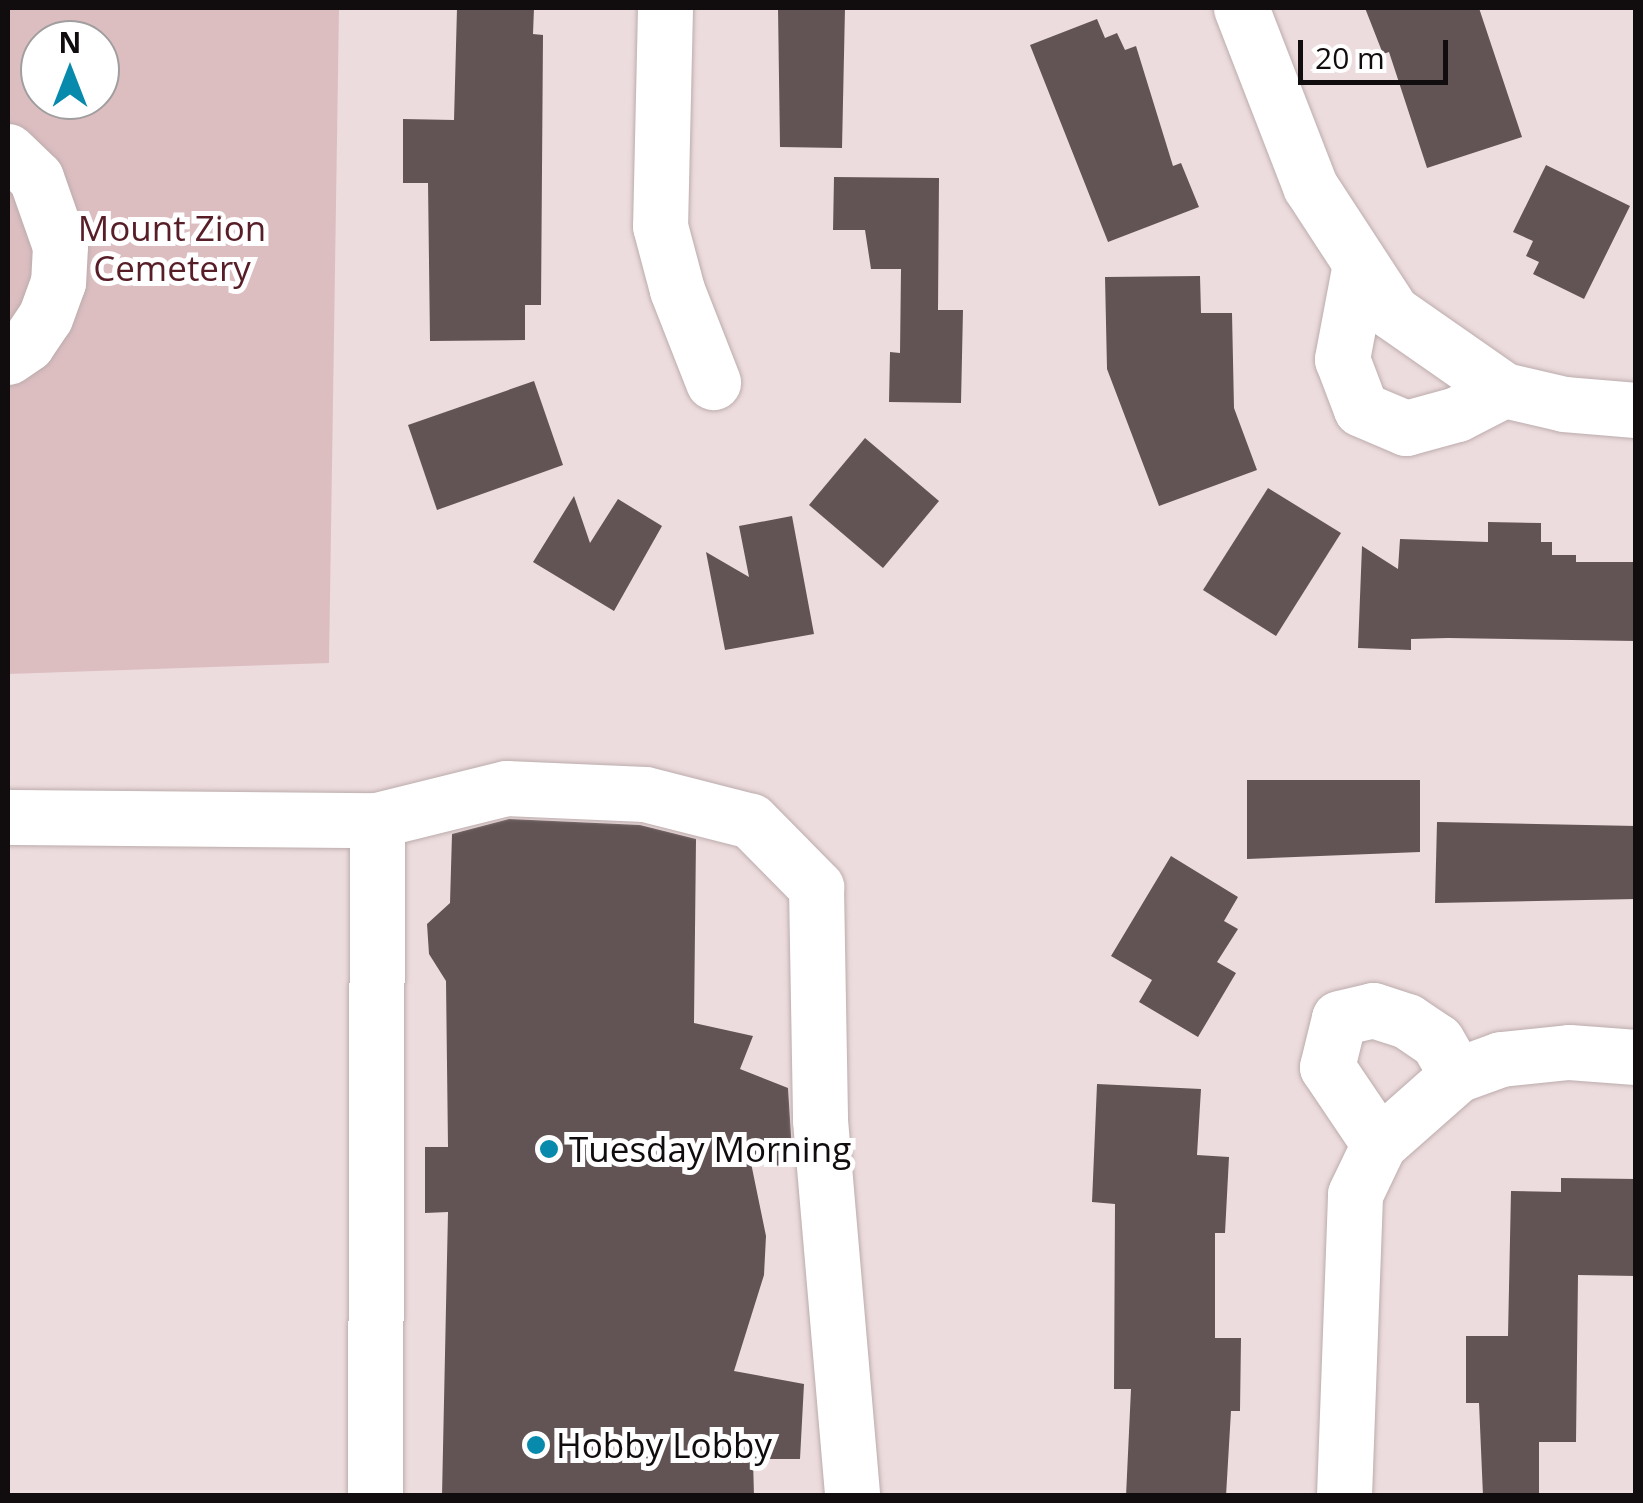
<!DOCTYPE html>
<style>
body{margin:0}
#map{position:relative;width:1643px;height:1503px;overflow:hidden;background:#eddcdd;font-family:"Open Sans",sans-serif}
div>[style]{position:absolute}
.green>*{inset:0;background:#dcbec1}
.building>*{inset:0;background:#625455}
.roads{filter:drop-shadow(0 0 2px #bcacad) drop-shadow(0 0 2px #bcacad)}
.minor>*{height:55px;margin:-27.5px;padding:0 27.5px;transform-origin:27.5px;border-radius:27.5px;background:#fff}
.dots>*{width:28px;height:28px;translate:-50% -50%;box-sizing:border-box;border:5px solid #fff;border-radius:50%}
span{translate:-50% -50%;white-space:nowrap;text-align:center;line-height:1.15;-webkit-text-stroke:10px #fff;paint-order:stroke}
.park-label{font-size:35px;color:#581e28}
.poi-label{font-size:35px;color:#110c0d}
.left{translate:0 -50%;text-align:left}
.frame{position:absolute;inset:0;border:10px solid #110c0d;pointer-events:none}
.north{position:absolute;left:20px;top:20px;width:100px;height:100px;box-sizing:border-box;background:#fff;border:2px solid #a09e9e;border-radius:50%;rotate:0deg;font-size:28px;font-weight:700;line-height:40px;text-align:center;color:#110c0d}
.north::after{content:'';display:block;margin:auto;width:35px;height:45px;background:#078aab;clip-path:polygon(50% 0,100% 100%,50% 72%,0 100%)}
.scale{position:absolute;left:1298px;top:40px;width:150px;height:45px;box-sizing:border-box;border:5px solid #110c0d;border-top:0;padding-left:12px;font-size:30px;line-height:35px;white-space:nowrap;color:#110c0d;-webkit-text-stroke:8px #fff;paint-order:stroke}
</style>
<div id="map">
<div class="green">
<div style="clip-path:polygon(evenodd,8px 8px,339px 8px,329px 663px,8px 674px,8px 8px,40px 40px,100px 40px,100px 100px,40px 100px,40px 40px)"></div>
</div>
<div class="building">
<div style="clip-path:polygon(457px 8px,534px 8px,533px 34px,543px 35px,541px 305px,525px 305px,525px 340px,430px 341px,428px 183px,403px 183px,403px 119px,454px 120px)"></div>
<div style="clip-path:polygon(778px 8px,845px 8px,842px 148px,780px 147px)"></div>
<div style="clip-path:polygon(1365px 8px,1479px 8px,1522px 137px,1427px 168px,1389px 52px,1383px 54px)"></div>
<div style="clip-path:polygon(1097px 19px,1105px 38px,1117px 33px,1125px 50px,1136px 46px,1173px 166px,1181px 163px,1199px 207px,1108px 242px,1030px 45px)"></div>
<div style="clip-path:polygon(1546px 165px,1630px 206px,1584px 299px,1533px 274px,1539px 262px,1526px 256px,1533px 241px,1513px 232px)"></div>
<div style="clip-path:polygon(834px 177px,939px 178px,938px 310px,963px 310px,961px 403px,889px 402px,890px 352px,900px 353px,901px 269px,871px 269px,865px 230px,833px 230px)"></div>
<div style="clip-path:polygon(1200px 276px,1201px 313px,1232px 313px,1234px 408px,1257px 470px,1159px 506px,1107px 369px,1105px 277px)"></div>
<div style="clip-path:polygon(534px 381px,563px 465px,437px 510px,408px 425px)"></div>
<div style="clip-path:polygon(865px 438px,939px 501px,883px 568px,809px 505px)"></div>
<div style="clip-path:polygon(1268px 488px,1341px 533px,1276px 636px,1203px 590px)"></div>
<div style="clip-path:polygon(574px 496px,590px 543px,618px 499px,662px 526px,614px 611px,533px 562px)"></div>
<div style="clip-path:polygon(792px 516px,814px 634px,725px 650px,706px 552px,749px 577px,739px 526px)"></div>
<div style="clip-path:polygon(1488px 522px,1541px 523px,1541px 542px,1552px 542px,1552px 555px,1576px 555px,1576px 562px,1636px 562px,1636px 641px,1448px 638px,1411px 639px,1411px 650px,1358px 648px,1362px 546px,1398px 569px,1400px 539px,1488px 542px)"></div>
<div style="clip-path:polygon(1247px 780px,1420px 780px,1420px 852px,1247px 859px)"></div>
<div style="clip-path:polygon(509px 819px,640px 825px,696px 839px,694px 1023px,753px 1036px,740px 1069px,788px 1088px,793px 1167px,751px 1163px,766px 1236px,764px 1275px,734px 1371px,804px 1384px,800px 1459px,753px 1459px,754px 1496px,442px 1496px,448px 1212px,425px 1213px,425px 1147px,448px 1147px,446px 981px,429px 954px,427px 924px,450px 903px,452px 834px)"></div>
<div style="clip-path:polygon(1437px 822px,1636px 826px,1636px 899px,1435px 903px)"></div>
<div style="clip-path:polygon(1171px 856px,1238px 897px,1224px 921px,1238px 929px,1217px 962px,1236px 973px,1198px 1037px,1139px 1002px,1152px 980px,1111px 956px)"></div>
<div style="clip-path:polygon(1097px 1084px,1201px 1089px,1197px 1155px,1229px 1157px,1225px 1233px,1215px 1233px,1215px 1338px,1241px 1338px,1240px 1411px,1231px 1411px,1226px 1496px,1126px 1496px,1131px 1389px,1114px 1389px,1115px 1204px,1092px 1202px)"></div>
<div style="clip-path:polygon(1561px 1178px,1636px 1179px,1636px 1276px,1578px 1275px,1576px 1442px,1539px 1442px,1539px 1496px,1483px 1496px,1479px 1403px,1466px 1403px,1466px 1336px,1508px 1336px,1511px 1191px,1561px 1192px)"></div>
</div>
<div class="roads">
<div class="minor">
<div style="left:665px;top:8px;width:218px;rotate:91.3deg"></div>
<div style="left:660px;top:226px;width:66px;rotate:75.1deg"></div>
<div style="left:677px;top:290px;width:99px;rotate:68.6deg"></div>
<div style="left:1241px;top:8px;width:191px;rotate:68.8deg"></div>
<div style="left:1310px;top:186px;width:150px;rotate:56.9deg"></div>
<div style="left:1392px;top:312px;width:136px;rotate:34.9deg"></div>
<div style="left:1504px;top:390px;width:62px;rotate:13.1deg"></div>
<div style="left:1564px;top:404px;width:72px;rotate:4.8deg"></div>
<div style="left:8px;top:151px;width:39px;rotate:44deg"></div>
<div style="left:36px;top:178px;width:72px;rotate:70.6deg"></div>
<div style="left:60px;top:246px;width:36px;rotate:93deg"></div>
<div style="left:58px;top:282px;width:37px;rotate:110deg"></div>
<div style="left:45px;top:317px;width:32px;rotate:124deg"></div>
<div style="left:27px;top:344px;width:23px;rotate:146deg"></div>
<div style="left:1359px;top:269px;width:92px;rotate:100.7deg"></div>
<div style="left:1342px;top:359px;width:53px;rotate:69.2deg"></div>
<div style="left:1361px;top:409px;width:49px;rotate:22.9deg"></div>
<div style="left:1406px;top:428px;width:53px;rotate:-15.4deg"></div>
<div style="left:1457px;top:414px;width:53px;rotate:-27.1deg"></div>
<div style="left:8px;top:817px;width:369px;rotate:0.5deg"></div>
<div style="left:377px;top:820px;width:133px;rotate:-13.9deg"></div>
<div style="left:506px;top:788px;width:139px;rotate:2.5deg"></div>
<div style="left:645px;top:794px;width:109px;rotate:14.3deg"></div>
<div style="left:751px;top:821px;width:93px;rotate:45.4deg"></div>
<div style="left:816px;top:887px;width:233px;rotate:89deg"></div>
<div style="left:820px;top:1120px;width:377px;rotate:85.1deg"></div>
<div style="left:1379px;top:1144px;width:93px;rotate:-124deg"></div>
<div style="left:1327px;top:1067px;width:50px;rotate:-76.2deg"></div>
<div style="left:1339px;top:1018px;width:35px;rotate:-13deg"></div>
<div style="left:1373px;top:1010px;width:36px;rotate:18deg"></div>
<div style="left:1407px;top:1021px;width:36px;rotate:34deg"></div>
<div style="left:1437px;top:1041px;width:39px;rotate:60deg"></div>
<div style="left:375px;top:1496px;width:676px;rotate:-89.83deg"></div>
<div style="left:1344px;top:1496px;width:302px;rotate:-87.9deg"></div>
<div style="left:1355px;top:1194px;width:55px;rotate:-64.4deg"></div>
<div style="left:1379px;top:1144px;width:104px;rotate:-41.5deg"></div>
<div style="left:1457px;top:1075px;width:47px;rotate:-20deg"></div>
<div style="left:1501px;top:1059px;width:68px;rotate:-5.9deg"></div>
<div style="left:1569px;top:1052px;width:67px;rotate:4.3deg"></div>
</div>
</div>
<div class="dots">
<div style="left:549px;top:1149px;background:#078aab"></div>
<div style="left:536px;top:1445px;background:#078aab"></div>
</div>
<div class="park-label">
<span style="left:172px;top:248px">Mount Zion<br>Cemetery</span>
</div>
<div class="poi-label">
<span class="left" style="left:569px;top:1149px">Tuesday Morning</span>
<span class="left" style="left:556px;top:1445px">Hobby Lobby</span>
</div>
<div class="frame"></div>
<div class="north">N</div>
<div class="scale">20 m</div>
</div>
